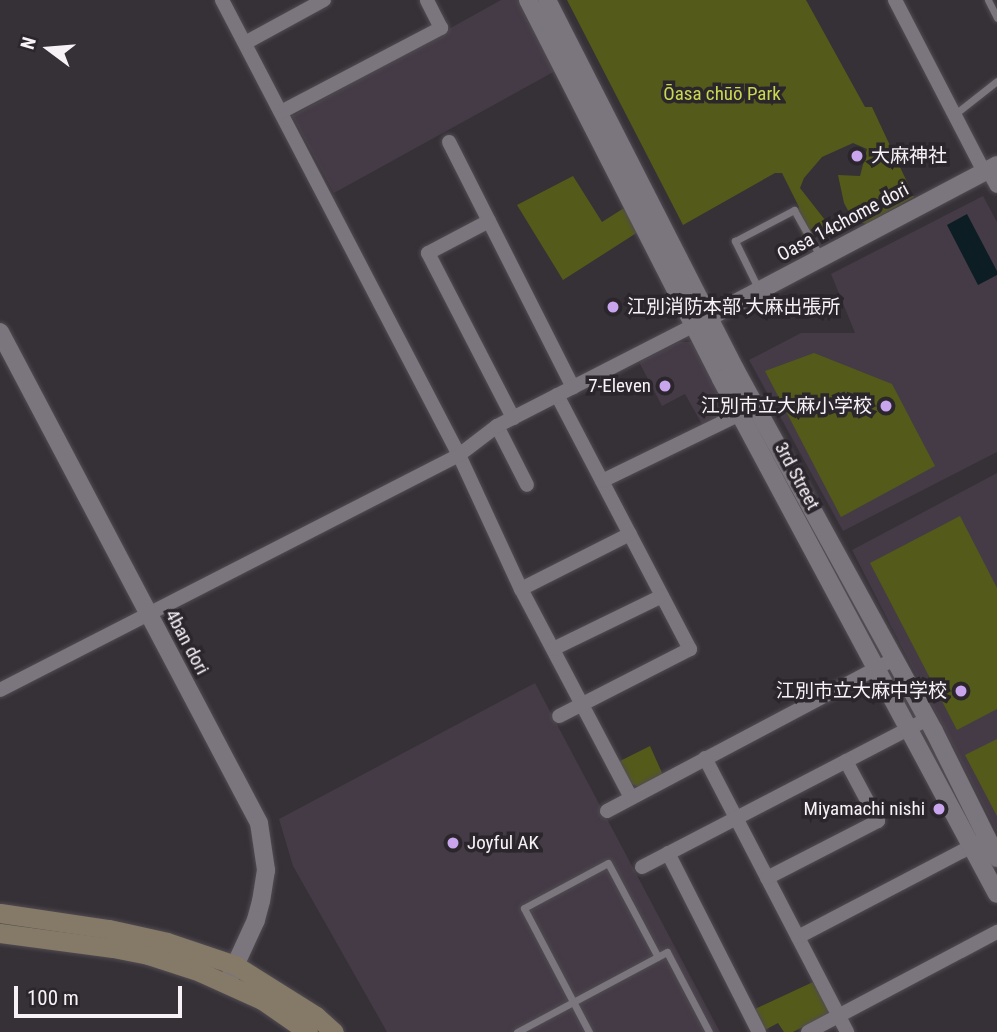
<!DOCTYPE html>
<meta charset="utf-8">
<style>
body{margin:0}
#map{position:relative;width:997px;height:1032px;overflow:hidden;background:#363037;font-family:"Roboto Condensed","Noto Sans JP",sans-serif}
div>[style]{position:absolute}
.built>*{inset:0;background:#443b46}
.green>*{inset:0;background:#545b1a}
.water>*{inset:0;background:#0c1d23}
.roads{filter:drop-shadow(0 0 2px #514c52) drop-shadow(0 0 2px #514c52)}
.service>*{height:7px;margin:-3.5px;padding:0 3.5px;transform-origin:3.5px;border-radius:3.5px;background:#7b757d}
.minor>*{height:14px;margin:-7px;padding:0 7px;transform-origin:7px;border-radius:7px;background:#7b757d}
.tertiary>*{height:18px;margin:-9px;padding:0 9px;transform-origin:9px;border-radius:9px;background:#7b757d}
.secondary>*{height:19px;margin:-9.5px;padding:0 9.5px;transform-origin:9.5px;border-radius:9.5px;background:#857a67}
.dots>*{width:19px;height:19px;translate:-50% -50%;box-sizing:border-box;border:4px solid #2b262c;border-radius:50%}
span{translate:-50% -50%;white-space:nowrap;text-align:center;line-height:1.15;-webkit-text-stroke:7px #2b262c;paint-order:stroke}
.park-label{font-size:19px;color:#c9d850}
.poi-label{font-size:19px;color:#f6f2f6}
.left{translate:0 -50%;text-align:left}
.right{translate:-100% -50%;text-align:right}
.street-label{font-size:19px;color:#f6f2f6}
.north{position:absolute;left:14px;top:14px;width:70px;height:70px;-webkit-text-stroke:5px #2b262c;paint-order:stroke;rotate:286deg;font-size:19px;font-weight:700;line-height:28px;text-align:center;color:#f6f2f6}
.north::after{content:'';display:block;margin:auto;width:24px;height:32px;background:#f6f2f6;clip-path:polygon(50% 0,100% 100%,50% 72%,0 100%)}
.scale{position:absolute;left:14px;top:986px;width:168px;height:32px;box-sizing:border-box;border:4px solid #f6f2f6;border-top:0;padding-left:9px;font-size:21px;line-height:24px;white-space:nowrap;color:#f6f2f6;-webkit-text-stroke:5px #2b262c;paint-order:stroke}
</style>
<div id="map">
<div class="built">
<div style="clip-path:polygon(501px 0,519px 0,557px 70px,334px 193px,292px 116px)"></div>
<div style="clip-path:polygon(983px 196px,997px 222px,997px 452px,843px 531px,749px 360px,801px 333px,855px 333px,831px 274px)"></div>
<div style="clip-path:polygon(679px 342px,693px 342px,729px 413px,703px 426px,685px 394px,662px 406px,639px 362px)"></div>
<div style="clip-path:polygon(997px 473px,997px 832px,852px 550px)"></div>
<div style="clip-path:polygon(535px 683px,720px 1032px,387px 1032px,293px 866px,279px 819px)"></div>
</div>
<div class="green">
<div style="clip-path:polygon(567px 0,806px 0,865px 107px,872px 107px,914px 197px,866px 224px,852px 218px,844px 203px,838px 175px,860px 176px,867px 149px,853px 143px,822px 157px,804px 178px,800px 188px,825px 220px,840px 227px,830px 234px,803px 235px,797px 223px,799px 207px,782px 173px,775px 173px,683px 225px)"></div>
<div style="clip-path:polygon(573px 176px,602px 222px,624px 208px,638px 232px,563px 280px,517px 205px)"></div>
<div style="clip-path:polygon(814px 353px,892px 384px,935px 466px,841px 517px,765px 371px)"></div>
<div style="clip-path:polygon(960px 516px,997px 588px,997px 709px,957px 730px,870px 563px)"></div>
<div style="clip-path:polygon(997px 739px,997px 816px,965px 755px)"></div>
<div style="clip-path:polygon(650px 746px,663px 775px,639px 787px,629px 783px,618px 762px)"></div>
<div style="clip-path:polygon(813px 982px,830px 1013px,793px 1032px,784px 1032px,778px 1023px,765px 1030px,755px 1009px)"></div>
</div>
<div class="water">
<div style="clip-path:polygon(967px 214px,997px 271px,997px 275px,978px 285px,947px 225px)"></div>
</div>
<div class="roads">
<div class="service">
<div style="left:988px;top:0;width:20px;rotate:63deg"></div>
<div style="left:955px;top:114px;width:53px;rotate:-38.2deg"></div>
<div style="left:759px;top:290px;width:55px;rotate:-116.1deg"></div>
<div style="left:735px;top:241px;width:67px;rotate:-27.7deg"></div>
<div style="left:794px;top:210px;width:53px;rotate:60.5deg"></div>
<div style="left:517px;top:1032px;width:170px;rotate:-28.1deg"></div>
<div style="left:667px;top:952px;width:90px;rotate:62.3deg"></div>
<div style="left:589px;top:1032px;width:140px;rotate:-117.7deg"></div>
<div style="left:524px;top:908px;width:95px;rotate:-28.2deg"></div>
<div style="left:608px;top:863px;width:106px;rotate:62deg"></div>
</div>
<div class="minor">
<div style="left:222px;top:0;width:513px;rotate:62.49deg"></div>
<div style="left:459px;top:455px;width:148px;rotate:65.2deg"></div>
<div style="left:521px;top:589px;width:236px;rotate:62.2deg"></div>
<div style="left:895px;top:0;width:194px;rotate:62.6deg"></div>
<div style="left:245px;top:43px;width:90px;rotate:-28.6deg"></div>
<div style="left:281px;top:112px;width:181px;rotate:-27.7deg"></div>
<div style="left:441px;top:28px;width:31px;rotate:-117deg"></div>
<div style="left:449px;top:142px;width:275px;rotate:63.2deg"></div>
<div style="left:988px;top:170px;width:18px;rotate:61deg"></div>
<div style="left:489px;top:221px;width:69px;rotate:152.3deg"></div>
<div style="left:428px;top:253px;width:186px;rotate:62.7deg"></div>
<div style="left:557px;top:395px;width:287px;rotate:62.4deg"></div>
<div style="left:690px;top:649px;width:147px;rotate:152.9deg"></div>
<div style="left:497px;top:426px;width:66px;rotate:63deg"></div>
<div style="left:602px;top:481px;width:153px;rotate:-25.9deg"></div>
<div style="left:521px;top:589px;width:122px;rotate:-26.8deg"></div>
<div style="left:553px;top:649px;width:121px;rotate:-25.9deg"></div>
<div style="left:0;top:690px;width:516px;rotate:-27.11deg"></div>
<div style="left:459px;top:455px;width:48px;rotate:-37.3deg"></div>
<div style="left:497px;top:426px;width:230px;rotate:-27.1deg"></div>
<div style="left:705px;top:758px;width:309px;rotate:62.6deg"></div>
<div style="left:607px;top:811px;width:325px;rotate:-27.9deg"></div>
<div style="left:668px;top:853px;width:201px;rotate:63.1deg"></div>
<div style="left:642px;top:867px;width:322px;rotate:-27.4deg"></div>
<div style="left:767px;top:878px;width:125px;rotate:-27.2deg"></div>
<div style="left:878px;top:821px;width:68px;rotate:-118.1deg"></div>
<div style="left:798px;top:937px;width:205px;rotate:-27.6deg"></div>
<div style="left:808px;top:1032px;width:214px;rotate:-27.9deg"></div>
</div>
<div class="tertiary">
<div style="left:528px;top:0;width:425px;rotate:63deg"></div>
<div style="left:721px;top:379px;width:584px;rotate:61.81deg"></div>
<div style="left:547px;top:0;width:414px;rotate:63deg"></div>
<div style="left:735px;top:369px;width:413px;rotate:61.2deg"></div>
<div style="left:934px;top:731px;width:142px;rotate:63.6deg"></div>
<div style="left:709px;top:317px;width:326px;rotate:-27.8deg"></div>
<div style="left:0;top:332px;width:555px;rotate:62.19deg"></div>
<div style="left:259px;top:823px;width:48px;rotate:81.5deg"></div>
<div style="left:266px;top:870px;width:31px;rotate:99deg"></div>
<div style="left:261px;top:901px;width:20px;rotate:105deg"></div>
<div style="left:256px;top:920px;width:69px;rotate:114.7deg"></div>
</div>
<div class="secondary">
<div style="left:0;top:913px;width:110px;rotate:8.4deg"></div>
<div style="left:109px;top:929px;width:59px;rotate:12.6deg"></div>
<div style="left:167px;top:942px;width:72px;rotate:18.7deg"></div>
<div style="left:235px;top:965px;width:96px;rotate:32.2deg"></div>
<div style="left:316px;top:1016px;width:24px;rotate:42deg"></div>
<div style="left:0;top:933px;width:114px;rotate:7.6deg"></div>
<div style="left:113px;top:948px;width:36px;rotate:11deg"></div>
<div style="left:148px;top:955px;width:55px;rotate:18.1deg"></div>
<div style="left:200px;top:972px;width:68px;rotate:24.3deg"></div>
<div style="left:262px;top:1000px;width:56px;rotate:34.8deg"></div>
</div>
</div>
<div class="dots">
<div style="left:857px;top:156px;background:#c9a5ee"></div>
<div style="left:613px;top:307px;background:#c9a5ee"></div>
<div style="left:665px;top:386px;background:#c9a5ee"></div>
<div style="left:886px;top:406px;background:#c9a5ee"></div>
<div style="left:961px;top:691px;background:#c9a5ee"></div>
<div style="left:939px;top:809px;background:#c9a5ee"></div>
<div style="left:453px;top:843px;background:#c9a5ee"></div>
</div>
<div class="park-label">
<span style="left:722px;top:94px">Ōasa chūō Park</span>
</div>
<div class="poi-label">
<span class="left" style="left:871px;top:156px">大麻神社</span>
<span class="left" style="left:627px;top:307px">江別消防本部 大麻出張所</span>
<span class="right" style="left:651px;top:386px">7-Eleven</span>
<span class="right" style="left:872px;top:406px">江別市立大麻小学校</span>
<span class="right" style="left:947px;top:691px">江別市立大麻中学校</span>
<span class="right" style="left:925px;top:809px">Miyamachi nishi</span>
<span class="left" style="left:467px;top:843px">Joyful AK</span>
</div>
<div class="street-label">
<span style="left:843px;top:222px;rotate:-28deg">Oasa 14chome dori</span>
<span style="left:797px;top:476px;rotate:62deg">3rd Street</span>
<span style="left:187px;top:642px;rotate:62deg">4ban dori</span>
</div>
<div class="north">N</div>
<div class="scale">100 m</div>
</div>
